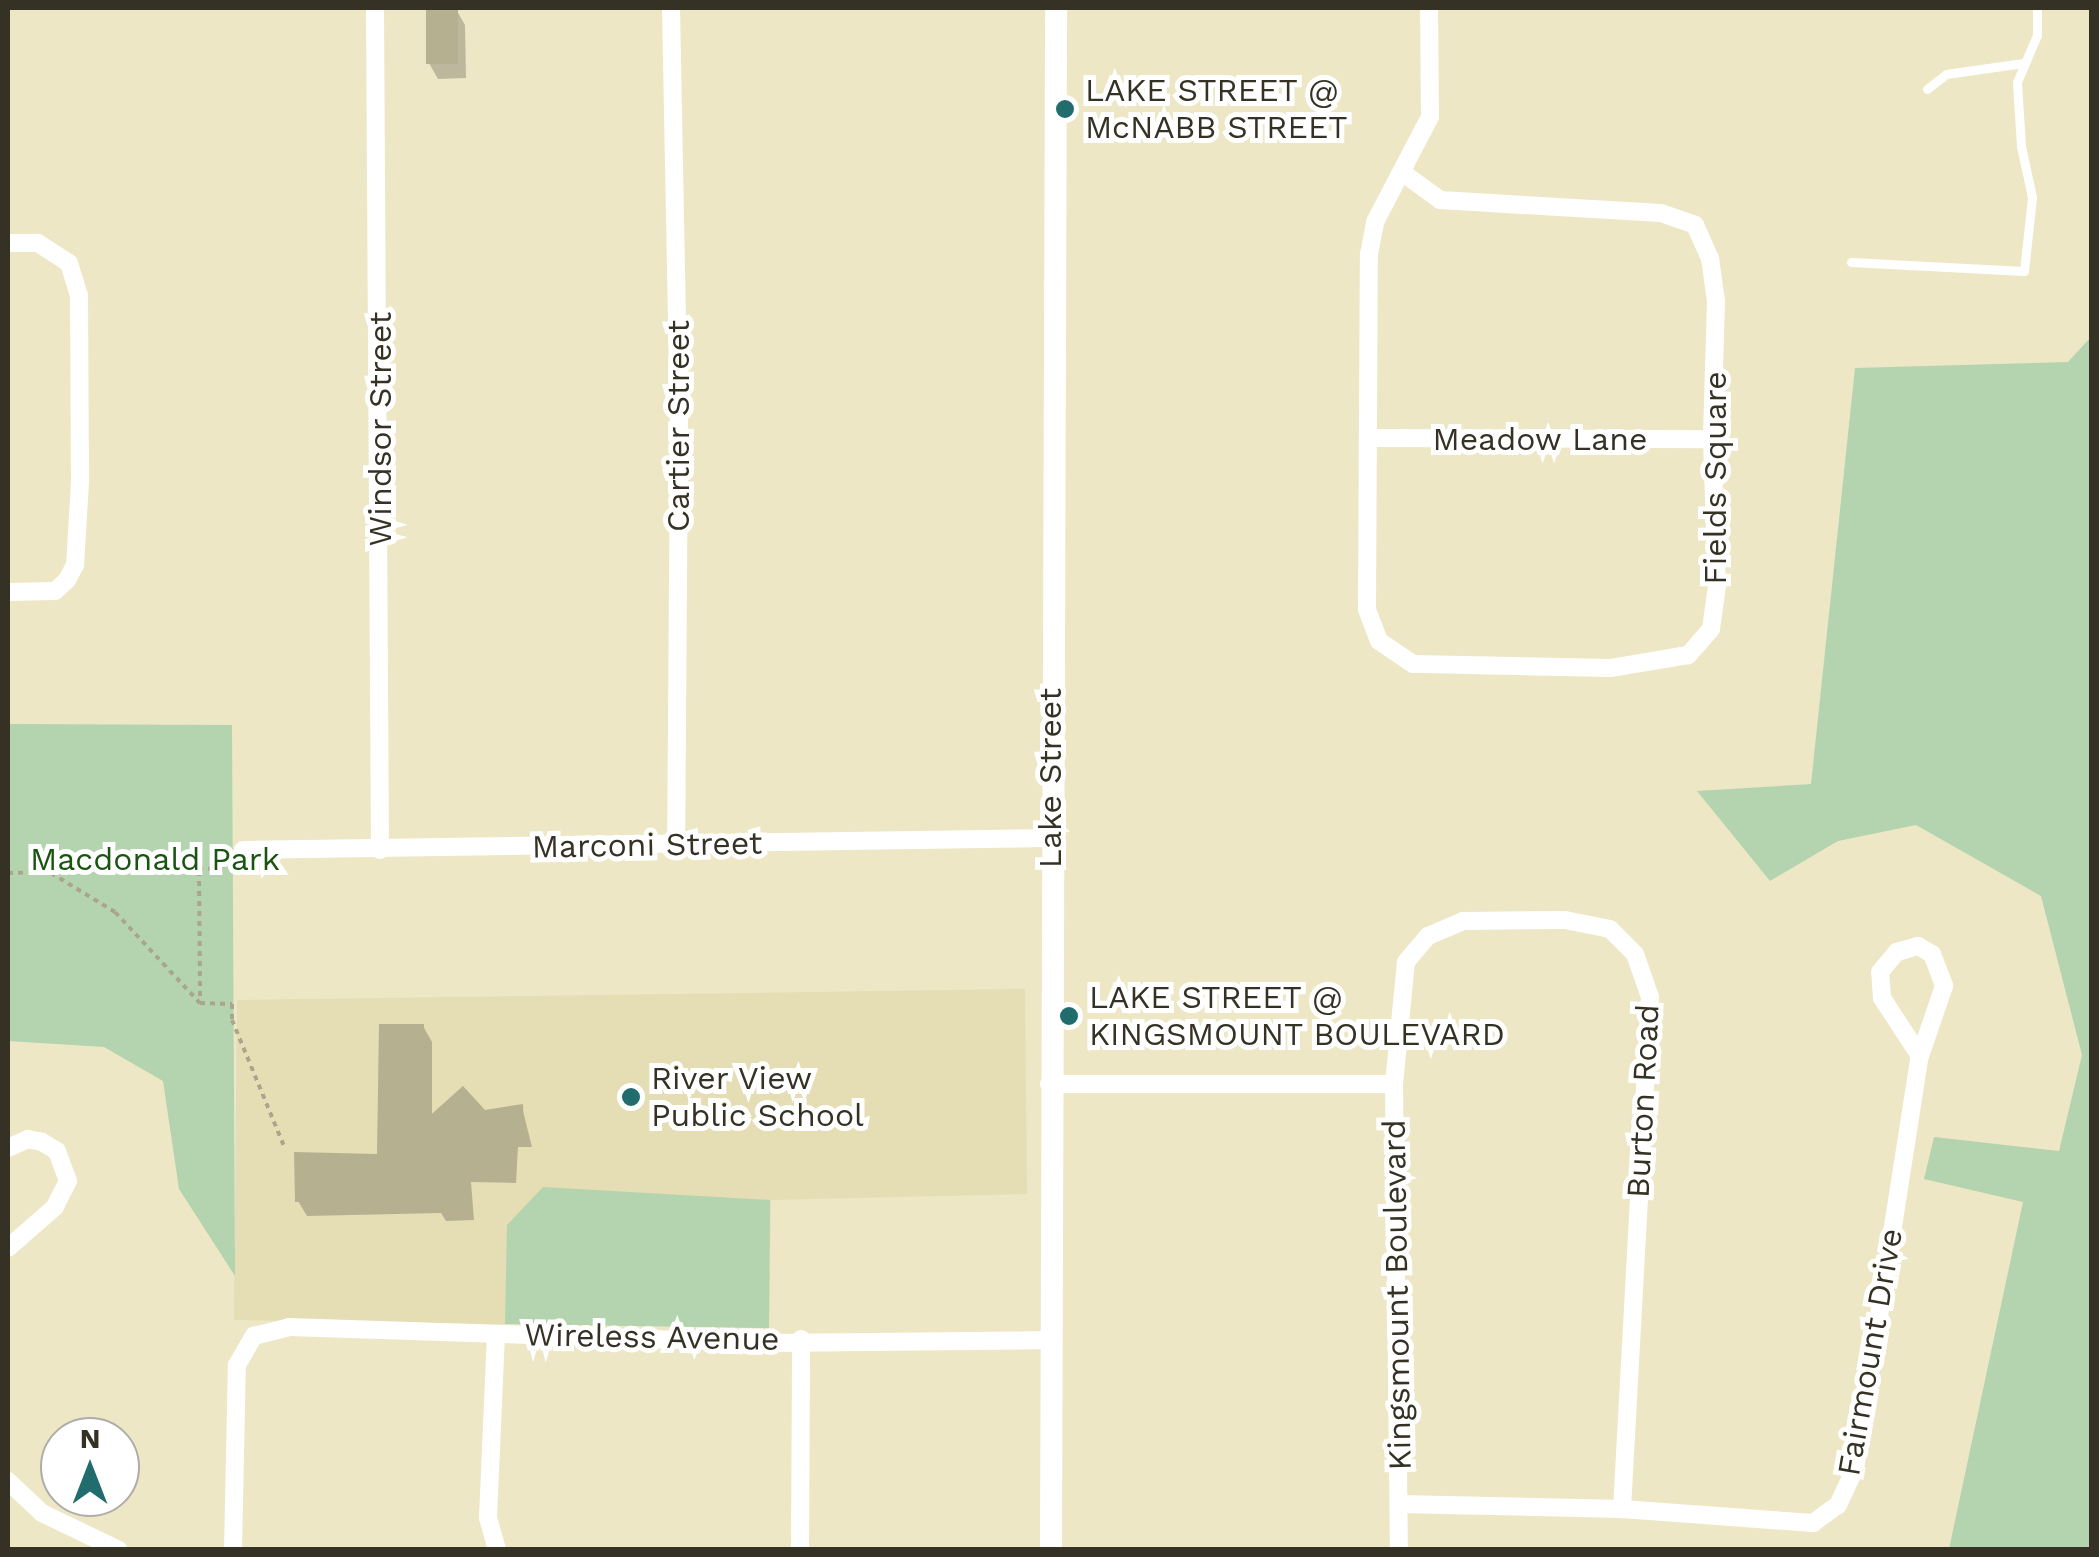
<!DOCTYPE html>
<style>
body{margin:0}
#map{position:relative;width:2099px;height:1557px;overflow:hidden;background:#ede7c5;font-family:"Work Sans",sans-serif}
div>[style]{position:absolute}
.built>*{inset:0;background:#e5ddb4}
.green>*{inset:0;background:#b3d4ae}
.shadow>*{inset:0;background:#0003}
.building>*{inset:0;background:#b5b090}
.path>*{height:4px;margin-top:-2px;transform-origin:0;background:repeating-linear-gradient(90deg,#aaa58b 0 5px,transparent 0 10px)}
.lane>*{height:9px;margin:-4.5px;padding:0 4.5px;transform-origin:4.5px;border-radius:4.5px;background:#fff}
.street>*{height:18px;margin:-9px;padding:0 9px;transform-origin:9px;border-radius:9px;background:#fff}
.secondary>*{height:22px;margin:-11px;padding:0 11px;transform-origin:11px;border-radius:11px;background:#fff}
.dots>*{width:28px;height:28px;translate:-50% -50%;box-sizing:border-box;border:5px solid #fff;border-radius:50%}
span{translate:-50% -50%;white-space:nowrap;text-align:center;line-height:1.15;-webkit-text-stroke:10px #fff;paint-order:stroke}
.poi-label{font-size:32px;color:#353225}
.left{translate:0 -50%;text-align:left}
.street-label{font-size:32px;color:#353225}
.park-label{font-size:32px;color:#195410}
.frame{position:absolute;inset:0;border:10px solid #353225;pointer-events:none}
.north{position:absolute;left:40px;top:1417px;width:100px;height:100px;box-sizing:border-box;background:#fff;border:2px solid #aeada8;border-radius:50%;rotate:0deg;font-size:28px;font-weight:700;line-height:40px;text-align:center;color:#353225}
.north::after{content:'';display:block;margin:auto;width:35px;height:45px;background:#216d6d;clip-path:polygon(50% 0,100% 100%,50% 72%,0 100%)}
</style>
<div id="map">
<div class="built">
<div style="clip-path:polygon(1025px 989px,1027px 1194px,771px 1200px,769px 1328px,234px 1320px,237px 1000px)"></div>
</div>
<div class="green">
<div style="clip-path:polygon(2091px 337px,2091px 1549px,1949px 1549px,2023px 1202px,1924px 1179px,1934px 1137px,2059px 1151px,2082px 1055px,2041px 896px,1916px 825px,1838px 841px,1770px 881px,1697px 791px,1811px 784px,1855px 368px,2068px 362px)"></div>
<div style="clip-path:polygon(8px 724px,232px 725px,235px 1276px,179px 1189px,163px 1081px,104px 1047px,8px 1041px)"></div>
<div style="clip-path:polygon(543px 1187px,770px 1200px,769px 1328px,505px 1324px,507px 1225px)"></div>
</div>
<div class="shadow">
<div style="clip-path:polygon(456px 9px,465px 25px,466px 78px,438px 79px,429px 63px)"></div>
<div style="clip-path:polygon(423px 1026px,432px 1042px,432px 1117px,522px 1107px,532px 1147px,518px 1147px,516px 1183px,471px 1182px,474px 1220px,446px 1221px,441px 1213px,307px 1216px,298px 1201px,379px 1156px)"></div>
</div>
<div class="building">
<div style="clip-path:polygon(426px 8px,458px 8px,458px 64px,426px 64px)"></div>
<div style="clip-path:polygon(379px 1024px,424px 1024px,425px 1120px,463px 1086px,485px 1110px,523px 1104px,524px 1132px,511px 1132px,508px 1168px,464px 1167px,467px 1205px,435px 1207px,434px 1198px,295px 1202px,294px 1152px,377px 1154px)"></div>
</div>
<div class="path">
<div style="left:199px;top:871px;width:125px;rotate:89.5deg"></div>
<div style="left:8px;top:873px;width:233px;rotate:-1.2deg"></div>
<div style="left:51px;top:873px;width:75px;rotate:31.4deg"></div>
<div style="left:115px;top:912px;width:125px;rotate:47deg"></div>
<div style="left:200px;top:1003px;width:32px;rotate:2deg"></div>
<div style="left:232px;top:1004px;width:16px;rotate:90deg"></div>
<div style="left:232px;top:1020px;width:136px;rotate:67.6deg"></div>
</div>
<div class="lane">
<div style="left:1927px;top:89px;width:24px;rotate:-38deg"></div>
<div style="left:1946px;top:74px;width:78px;rotate:-8.1deg"></div>
<div style="left:1851px;top:262px;width:173px;rotate:3deg"></div>
<div style="left:2024px;top:271px;width:74px;rotate:-83.8deg"></div>
<div style="left:2032px;top:197px;width:52px;rotate:-102.2deg"></div>
<div style="left:2021px;top:146px;width:64px;rotate:-93.6deg"></div>
<div style="left:2017px;top:82px;width:51px;rotate:-66.9deg"></div>
<div style="left:2037px;top:35px;width:27px;rotate:-90deg"></div>
</div>
<div class="street">
<div style="left:375px;top:8px;width:842px;rotate:89.66deg"></div>
<div style="left:671px;top:8px;width:428px;rotate:88.9deg"></div>
<div style="left:679px;top:436px;width:408px;rotate:90.4deg"></div>
<div style="left:1403px;top:173px;width:46px;rotate:36.1deg"></div>
<div style="left:1440px;top:200px;width:221px;rotate:3.4deg"></div>
<div style="left:1661px;top:213px;width:36px;rotate:19deg"></div>
<div style="left:1695px;top:225px;width:36px;rotate:66deg"></div>
<div style="left:1710px;top:258px;width:43px;rotate:82.1deg"></div>
<div style="left:1716px;top:301px;width:138px;rotate:91.7deg"></div>
<div style="left:1712px;top:439px;width:147px;rotate:88.1deg"></div>
<div style="left:1717px;top:586px;width:43px;rotate:97.9deg"></div>
<div style="left:1711px;top:629px;width:35px;rotate:131deg"></div>
<div style="left:1688px;top:655px;width:79px;rotate:170.5deg"></div>
<div style="left:1610px;top:668px;width:197px;rotate:-178.8deg"></div>
<div style="left:1413px;top:664px;width:41px;rotate:-145.9deg"></div>
<div style="left:1379px;top:641px;width:34px;rotate:-111deg"></div>
<div style="left:1367px;top:609px;width:355px;rotate:-89.7deg"></div>
<div style="left:1369px;top:254px;width:33px;rotate:-79deg"></div>
<div style="left:1375px;top:222px;width:119px;rotate:-62.4deg"></div>
<div style="left:1430px;top:117px;width:109px;rotate:-90.5deg"></div>
<div style="left:8px;top:243px;width:30px"></div>
<div style="left:38px;top:243px;width:37px;rotate:33deg"></div>
<div style="left:69px;top:263px;width:34px;rotate:73deg"></div>
<div style="left:79px;top:295px;width:187px;rotate:89.7deg"></div>
<div style="left:80px;top:482px;width:83px;rotate:93.4deg"></div>
<div style="left:75px;top:565px;width:17px;rotate:118deg"></div>
<div style="left:67px;top:580px;width:16px;rotate:137deg"></div>
<div style="left:55px;top:591px;width:47px;rotate:178.8deg"></div>
<div style="left:1368px;top:438px;width:344px;rotate:0.2deg"></div>
<div style="left:243px;top:850px;width:807px;rotate:-0.85deg"></div>
<div style="left:1049px;top:1084px;width:345px"></div>
<div style="left:1394px;top:1084px;width:466px;rotate:89.4deg"></div>
<div style="left:1394px;top:1084px;width:123px;rotate:-84.4deg"></div>
<div style="left:1406px;top:962px;width:34px;rotate:-50deg"></div>
<div style="left:1428px;top:936px;width:38px;rotate:-23deg"></div>
<div style="left:1463px;top:921px;width:102px;rotate:-0.6deg"></div>
<div style="left:1565px;top:920px;width:46px;rotate:11.3deg"></div>
<div style="left:1610px;top:929px;width:35px;rotate:45deg"></div>
<div style="left:1635px;top:954px;width:46px;rotate:70.8deg"></div>
<div style="left:1650px;top:997px;width:513px;rotate:93.13deg"></div>
<div style="left:8px;top:1148px;width:22px;rotate:-24deg"></div>
<div style="left:28px;top:1139px;width:14px;rotate:12deg"></div>
<div style="left:42px;top:1142px;width:17px;rotate:31deg"></div>
<div style="left:57px;top:1151px;width:32px;rotate:70deg"></div>
<div style="left:68px;top:1181px;width:29px;rotate:117deg"></div>
<div style="left:55px;top:1207px;width:62px;rotate:138.9deg"></div>
<div style="left:496px;top:1334px;width:184px;rotate:92.5deg"></div>
<div style="left:488px;top:1518px;width:33px;rotate:74deg"></div>
<div style="left:8px;top:1481px;width:47px;rotate:43.3deg"></div>
<div style="left:42px;top:1513px;width:85px;rotate:25.7deg"></div>
<div style="left:1400px;top:1504px;width:222px;rotate:1.3deg"></div>
<div style="left:1622px;top:1509px;width:192px;rotate:4.2deg"></div>
<div style="left:1813px;top:1523px;width:31px;rotate:-36deg"></div>
<div style="left:1838px;top:1505px;width:40px;rotate:-65deg"></div>
<div style="left:1855px;top:1469px;width:418px;rotate:-81.1deg"></div>
<div style="left:1920px;top:1056px;width:69px;rotate:-123.2deg"></div>
<div style="left:1882px;top:998px;width:26px;rotate:-94deg"></div>
<div style="left:1880px;top:972px;width:26px;rotate:-50deg"></div>
<div style="left:1897px;top:952px;width:22px;rotate:-16deg"></div>
<div style="left:1918px;top:946px;width:16px;rotate:30deg"></div>
<div style="left:1932px;top:954px;width:34px;rotate:69deg"></div>
<div style="left:1944px;top:986px;width:74px;rotate:108.9deg"></div>
<div style="left:233px;top:1550px;width:185px;rotate:-88.8deg"></div>
<div style="left:237px;top:1365px;width:34px;rotate:-60deg"></div>
<div style="left:254px;top:1336px;width:36px;rotate:-14deg"></div>
<div style="left:289px;top:1327px;width:482px;rotate:1.9deg"></div>
<div style="left:771px;top:1343px;width:280px;rotate:-0.6deg"></div>
<div style="left:800px;top:1550px;width:211px;rotate:-89.7deg"></div>
</div>
<div class="secondary">
<div style="left:1051px;top:1550px;width:1542px;rotate:-89.81deg"></div>
</div>
<div class="dots">
<div style="left:1065px;top:109px;background:#216d6d"></div>
<div style="left:1069px;top:1016px;background:#216d6d"></div>
<div style="left:631px;top:1097px;background:#216d6d"></div>
</div>
<div class="poi-label">
<span class="left" style="left:1085px;top:109px">LAKE STREET @<br>McNABB STREET</span>
<span class="left" style="left:1089px;top:1016px">LAKE STREET @<br>KINGSMOUNT BOULEVARD</span>
<span class="left" style="left:651px;top:1097px">River View<br>Public School</span>
</div>
<div class="street-label">
<span style="left:678px;top:426px;rotate:-90deg">Cartier Street</span>
<span style="left:380px;top:429px;rotate:-90deg">Windsor Street</span>
<span style="left:1540px;top:439px">Meadow Lane</span>
<span style="left:1715px;top:478px;rotate:-90deg">Fields Square</span>
<span style="left:1050px;top:778px;rotate:-90deg">Lake Street</span>
<span style="left:647px;top:845px;rotate:-1deg">Marconi Street</span>
<span style="left:1643px;top:1101px;rotate:-87deg">Burton Road</span>
<span style="left:1397px;top:1295px;rotate:-91deg">Kingsmount Boulevard</span>
<span style="left:652px;top:1337px;rotate:1deg">Wireless Avenue</span>
<span style="left:1870px;top:1352px;rotate:-80deg">Fairmount Drive</span>
</div>
<div class="park-label">
<span style="left:155px;top:859px">Macdonald Park</span>
</div>
<div class="frame"></div>
<div class="north">N</div>
</div>
